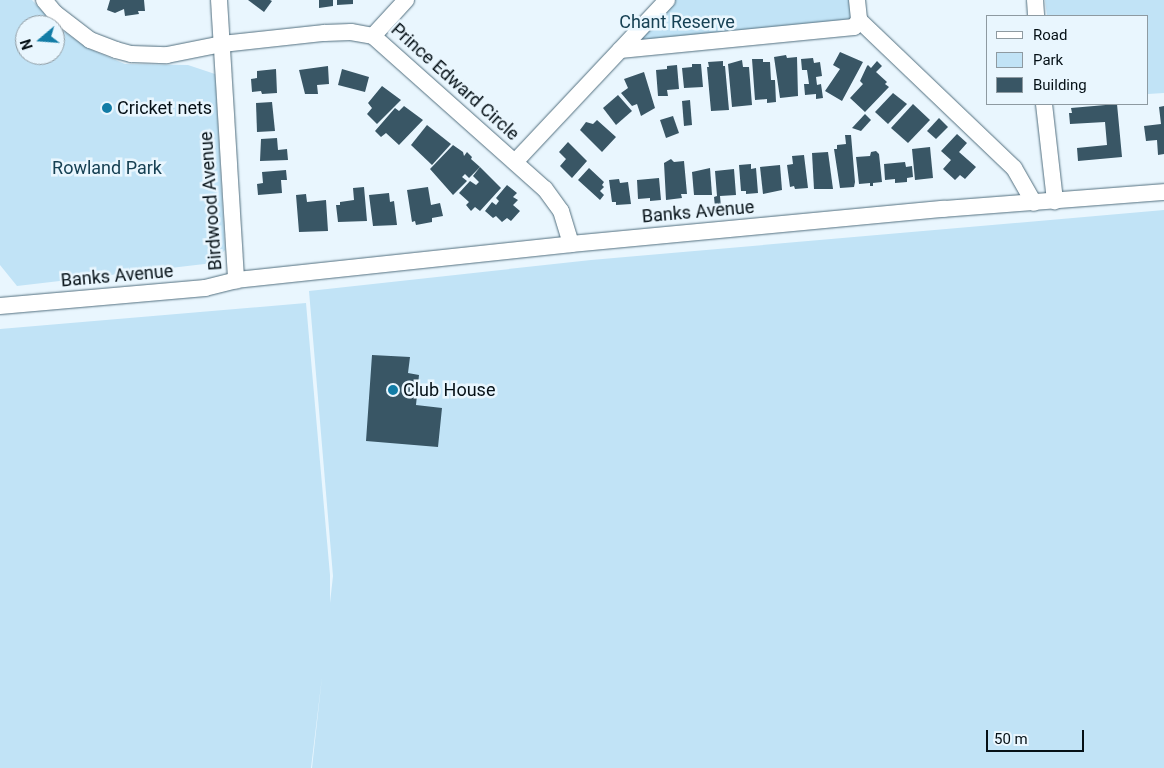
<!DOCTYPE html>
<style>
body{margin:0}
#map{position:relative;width:1164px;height:768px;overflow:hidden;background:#e9f6fe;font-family:Roboto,sans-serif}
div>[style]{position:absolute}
.green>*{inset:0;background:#c1e3f6}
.building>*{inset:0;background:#395665}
.roads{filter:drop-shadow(0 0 1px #526f7f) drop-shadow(0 0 1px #526f7f)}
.minor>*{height:16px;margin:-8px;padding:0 8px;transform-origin:8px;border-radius:8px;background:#fff}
.dots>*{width:14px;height:14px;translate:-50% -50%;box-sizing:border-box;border:2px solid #e9f6fe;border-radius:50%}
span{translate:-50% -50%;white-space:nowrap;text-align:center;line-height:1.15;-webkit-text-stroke:5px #e9f6fe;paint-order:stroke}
.park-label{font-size:18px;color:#174154}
.street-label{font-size:18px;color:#051016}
.poi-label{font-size:18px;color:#051016}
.left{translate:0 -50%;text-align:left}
.legend{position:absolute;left:986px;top:15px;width:162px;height:90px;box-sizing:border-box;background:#e9f6fe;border:1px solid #8e9aa1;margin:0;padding:6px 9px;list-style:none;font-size:15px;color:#051016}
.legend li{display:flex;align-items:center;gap:10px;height:25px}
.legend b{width:25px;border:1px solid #8e9aa1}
.north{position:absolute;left:15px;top:15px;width:50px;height:50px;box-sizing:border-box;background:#e9f6fe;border:1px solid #8e9aa1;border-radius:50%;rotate:252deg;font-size:14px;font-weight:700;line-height:20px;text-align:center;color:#051016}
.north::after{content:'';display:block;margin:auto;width:18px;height:22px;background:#127ca6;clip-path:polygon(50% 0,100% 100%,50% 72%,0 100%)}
.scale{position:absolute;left:986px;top:730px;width:98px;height:22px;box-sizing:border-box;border:2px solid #051016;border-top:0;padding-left:6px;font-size:15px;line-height:18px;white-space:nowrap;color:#051016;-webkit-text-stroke:4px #e9f6fe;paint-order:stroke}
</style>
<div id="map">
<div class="green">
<div style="clip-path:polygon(0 0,32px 0,55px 25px,25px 25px,25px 55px,55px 55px,55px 25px,87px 48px,125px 64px,188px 65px,215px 74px,225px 250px,213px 263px,17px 286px,0 265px)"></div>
<div style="clip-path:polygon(667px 0,857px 0,859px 20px,620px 50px)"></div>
<div style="clip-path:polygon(1045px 0,1164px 0,1164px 93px,1148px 94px,1148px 16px,1047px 16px)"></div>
<div style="clip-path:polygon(1164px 210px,1164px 768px,312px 768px,322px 677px,311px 768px,0 768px,0 329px,306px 303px,330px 575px,330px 603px,333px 576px,309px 291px,591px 260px)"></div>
</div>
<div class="building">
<div style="clip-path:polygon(110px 0,144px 0,145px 11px,138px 11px,139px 14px,125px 16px,124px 9px,115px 13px,107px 10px)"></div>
<div style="clip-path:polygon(248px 0,270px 0,272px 1px,264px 12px)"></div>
<div style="clip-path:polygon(319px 0,333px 0,333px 6px,319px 8px)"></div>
<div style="clip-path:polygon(337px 0,353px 0,353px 4px,337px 5px)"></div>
<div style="clip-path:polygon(840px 52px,863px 62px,842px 101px,825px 91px,840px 69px,833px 65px)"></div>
<div style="clip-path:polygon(786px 55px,787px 58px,797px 57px,798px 96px,780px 98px,774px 57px)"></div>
<div style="clip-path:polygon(813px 58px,814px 63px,820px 62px,822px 76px,816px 77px,817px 85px,821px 84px,823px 98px,816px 99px,816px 94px,805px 95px,804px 84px,809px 84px,807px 70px,802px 70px,801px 59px)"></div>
<div style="clip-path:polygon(752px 59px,763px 59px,763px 62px,770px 62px,771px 80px,775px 80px,776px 102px,767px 103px,767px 99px,755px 100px)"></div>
<div style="clip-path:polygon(742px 60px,743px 67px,749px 67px,752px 105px,732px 107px,728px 64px)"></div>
<div style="clip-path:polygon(723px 61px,723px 66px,725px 66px,729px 110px,711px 111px,707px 67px,709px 67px,708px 62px)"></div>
<div style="clip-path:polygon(877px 61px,882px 66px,876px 72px,887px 82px,885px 84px,889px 87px,865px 112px,850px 98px,863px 84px,860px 81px,867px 66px,868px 65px,871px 68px)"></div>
<div style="clip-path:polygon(692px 64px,701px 64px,703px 87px,684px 88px,682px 68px,692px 67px)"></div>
<div style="clip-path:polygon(677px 65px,679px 89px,667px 90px,668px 96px,658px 96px,656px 70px,667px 69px,667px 66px)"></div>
<div style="clip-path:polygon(328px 66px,329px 84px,317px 85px,318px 94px,305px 94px,299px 70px)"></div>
<div style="clip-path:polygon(276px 69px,277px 93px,262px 94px,261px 91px,252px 92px,251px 79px,257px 78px,257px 71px)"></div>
<div style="clip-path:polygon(342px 69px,369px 77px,365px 92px,338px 85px)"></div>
<div style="clip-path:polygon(644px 72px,655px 108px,641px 116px,637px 104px,632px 106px,621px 93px,628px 88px,624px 79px)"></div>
<div style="clip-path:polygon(382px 86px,401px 100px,377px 124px,367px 114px,372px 108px,368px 103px)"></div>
<div style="clip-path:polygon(893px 93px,907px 104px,888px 124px,875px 112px)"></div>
<div style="clip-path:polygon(618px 95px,632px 111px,616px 125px,603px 108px)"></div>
<div style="clip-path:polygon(690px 100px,692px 125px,684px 126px,682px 101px)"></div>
<div style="clip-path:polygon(272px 102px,275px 131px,257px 132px,256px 103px)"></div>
<div style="clip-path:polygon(913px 104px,930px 120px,908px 143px,891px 128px)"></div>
<div style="clip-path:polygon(1117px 104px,1122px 157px,1078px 161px,1077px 148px,1107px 145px,1105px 122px,1070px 124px,1069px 113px,1072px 113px,1071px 108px)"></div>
<div style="clip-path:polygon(404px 106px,423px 120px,399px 145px,386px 133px,381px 137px,375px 131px,395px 108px,399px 111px)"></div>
<div style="clip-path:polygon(1164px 106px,1164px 154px,1158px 155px,1157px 140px,1146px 141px,1144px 126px,1161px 124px,1159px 107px)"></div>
<div style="clip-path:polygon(865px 114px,871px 120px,861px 131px,852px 128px)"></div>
<div style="clip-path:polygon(673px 116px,679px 133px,666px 138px,660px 120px)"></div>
<div style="clip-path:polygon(939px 118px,948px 127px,936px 139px,927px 131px)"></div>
<div style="clip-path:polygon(597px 120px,616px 137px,602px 152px,580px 130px,586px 122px,593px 124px)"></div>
<div style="clip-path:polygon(427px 125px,451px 144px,432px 165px,411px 145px)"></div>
<div style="clip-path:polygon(957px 134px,967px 143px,959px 152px,976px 167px,965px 179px,960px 175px,955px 180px,943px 169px,951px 160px,941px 151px)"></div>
<div style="clip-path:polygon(845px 135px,851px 135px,855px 182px,854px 187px,840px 188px,834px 149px,837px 149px,837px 145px,846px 144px)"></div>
<div style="clip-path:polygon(277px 138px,278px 150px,287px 149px,288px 160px,260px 161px,261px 139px)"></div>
<div style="clip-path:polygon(568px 142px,587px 161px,572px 178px,560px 166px,566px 159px,559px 152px)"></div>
<div style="clip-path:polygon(453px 145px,463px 152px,464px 156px,467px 152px,472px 157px,471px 159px,480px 167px,469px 178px,465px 174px,462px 177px,467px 181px,453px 195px,430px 169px)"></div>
<div style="clip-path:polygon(930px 147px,933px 178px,915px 180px,912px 149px)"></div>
<div style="clip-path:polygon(876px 151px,879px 154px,882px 182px,873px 183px,873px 186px,870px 186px,870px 183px,859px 184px,856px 157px,870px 156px,871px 152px)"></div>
<div style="clip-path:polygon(828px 152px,833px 189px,814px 189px,812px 153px)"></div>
<div style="clip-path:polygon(804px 155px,808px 188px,795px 189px,794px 186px,790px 187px,787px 165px,793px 164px,792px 156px)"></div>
<div style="clip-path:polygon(671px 159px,674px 162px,684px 161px,687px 194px,681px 194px,682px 198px,666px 200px,664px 163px)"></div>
<div style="clip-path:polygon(905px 162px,906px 167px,912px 166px,913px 177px,907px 178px,907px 182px,895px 183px,895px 179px,885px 180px,884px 164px)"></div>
<div style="clip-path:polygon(751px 164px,751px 169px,756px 168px,758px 193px,746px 194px,746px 191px,741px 191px,739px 165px)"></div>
<div style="clip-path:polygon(780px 165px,782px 190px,763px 194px,760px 167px)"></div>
<div style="clip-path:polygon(480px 167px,501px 188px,480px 211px,475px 207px,471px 211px,466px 205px,469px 202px,459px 193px,470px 181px,476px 185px,479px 182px,473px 176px)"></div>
<div style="clip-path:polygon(589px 168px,604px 182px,602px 185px,604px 187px,600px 191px,604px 195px,600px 200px,578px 180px)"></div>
<div style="clip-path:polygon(710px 168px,712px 195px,694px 195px,692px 172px)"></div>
<div style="clip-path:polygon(734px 169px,736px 195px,720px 196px,721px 207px,715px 207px,714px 197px,717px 196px,715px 171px)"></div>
<div style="clip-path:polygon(286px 170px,287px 180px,281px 180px,282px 193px,258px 195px,257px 184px,263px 183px,262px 172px)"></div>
<div style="clip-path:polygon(659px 178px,661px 200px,650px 201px,650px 198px,638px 199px,637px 180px)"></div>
<div style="clip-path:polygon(619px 179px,620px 183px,628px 182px,631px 204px,616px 205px,616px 202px,612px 202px,609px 180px)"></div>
<div style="clip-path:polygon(507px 185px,517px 193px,513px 197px,518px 200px,513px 205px,520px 211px,511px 221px,507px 218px,502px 222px,496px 216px,493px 218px,485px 211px,492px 202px,496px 205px,499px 201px,496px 198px)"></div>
<div style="clip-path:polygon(364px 187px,367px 221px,338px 222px,336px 205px,340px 205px,340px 202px,354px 200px,353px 188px)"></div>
<div style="clip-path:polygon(428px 187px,431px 205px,440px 203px,443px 216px,432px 218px,432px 222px,416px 225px,415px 221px,412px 222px,407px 190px)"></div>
<div style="clip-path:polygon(389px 193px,390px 202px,394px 201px,397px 225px,373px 226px,369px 195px)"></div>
<div style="clip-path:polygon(306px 194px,307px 202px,326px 200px,328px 231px,299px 232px,296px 195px)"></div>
<div style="clip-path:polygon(372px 355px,410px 357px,408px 373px,419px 375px,416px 405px,442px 408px,438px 447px,366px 441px)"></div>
</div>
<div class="roads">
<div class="minor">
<div style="left:44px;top:0;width:17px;rotate:50deg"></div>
<div style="left:55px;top:13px;width:44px;rotate:37.6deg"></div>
<div style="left:90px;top:40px;width:28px;rotate:21deg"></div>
<div style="left:116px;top:50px;width:16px;rotate:15deg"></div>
<div style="left:131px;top:54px;width:36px;rotate:2deg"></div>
<div style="left:167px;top:55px;width:56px;rotate:-11.3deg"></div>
<div style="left:222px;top:44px;width:103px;rotate:-6.2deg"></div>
<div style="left:324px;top:33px;width:27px;rotate:-2deg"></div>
<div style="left:351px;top:32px;width:22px;rotate:10deg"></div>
<div style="left:373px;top:36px;width:230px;rotate:41.7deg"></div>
<div style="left:545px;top:189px;width:27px;rotate:54deg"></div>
<div style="left:561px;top:211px;width:34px;rotate:73deg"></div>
<div style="left:219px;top:0;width:281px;rotate:86.5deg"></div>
<div style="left:857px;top:0;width:20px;rotate:84deg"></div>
<div style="left:1035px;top:0;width:16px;rotate:86deg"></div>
<div style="left:859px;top:20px;width:214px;rotate:43.7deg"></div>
<div style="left:1014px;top:168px;width:40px;rotate:60.3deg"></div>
<div style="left:373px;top:36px;width:49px;rotate:-47.5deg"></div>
<div style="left:620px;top:50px;width:235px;rotate:-5.6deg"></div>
<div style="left:854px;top:27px;width:9px;rotate:-54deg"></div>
<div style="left:1044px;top:104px;width:98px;rotate:83.5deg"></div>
<div style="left:515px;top:162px;width:222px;rotate:-46.8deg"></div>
<div style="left:0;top:306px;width:206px;rotate:-5deg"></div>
<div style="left:205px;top:288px;width:32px;rotate:-14deg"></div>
<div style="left:236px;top:280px;width:337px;rotate:-6.1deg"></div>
<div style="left:571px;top:244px;width:374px;rotate:-5.4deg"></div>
<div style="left:943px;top:209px;width:222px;rotate:-4.4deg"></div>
</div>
</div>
<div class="dots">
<div style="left:107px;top:108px;background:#127ca6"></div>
<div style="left:393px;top:390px;background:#127ca6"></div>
</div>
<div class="park-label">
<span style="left:677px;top:22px">Chant Reserve</span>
<span style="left:107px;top:168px">Rowland Park</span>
</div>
<div class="street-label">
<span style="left:455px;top:82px;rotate:42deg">Prince Edward Circle</span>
<span style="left:211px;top:201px;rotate:-94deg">Birdwood Avenue</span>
<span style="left:698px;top:212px;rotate:-5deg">Banks Avenue</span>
<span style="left:117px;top:276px;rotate:-5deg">Banks Avenue</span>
</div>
<div class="poi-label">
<span class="left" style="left:117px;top:108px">Cricket nets</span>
<span class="left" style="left:403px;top:390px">Club House</span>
</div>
<ul class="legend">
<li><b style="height:6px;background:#fff"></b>Road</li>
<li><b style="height:14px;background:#c1e3f6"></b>Park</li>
<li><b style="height:14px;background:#395665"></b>Building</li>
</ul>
<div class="north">N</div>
<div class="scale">50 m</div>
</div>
